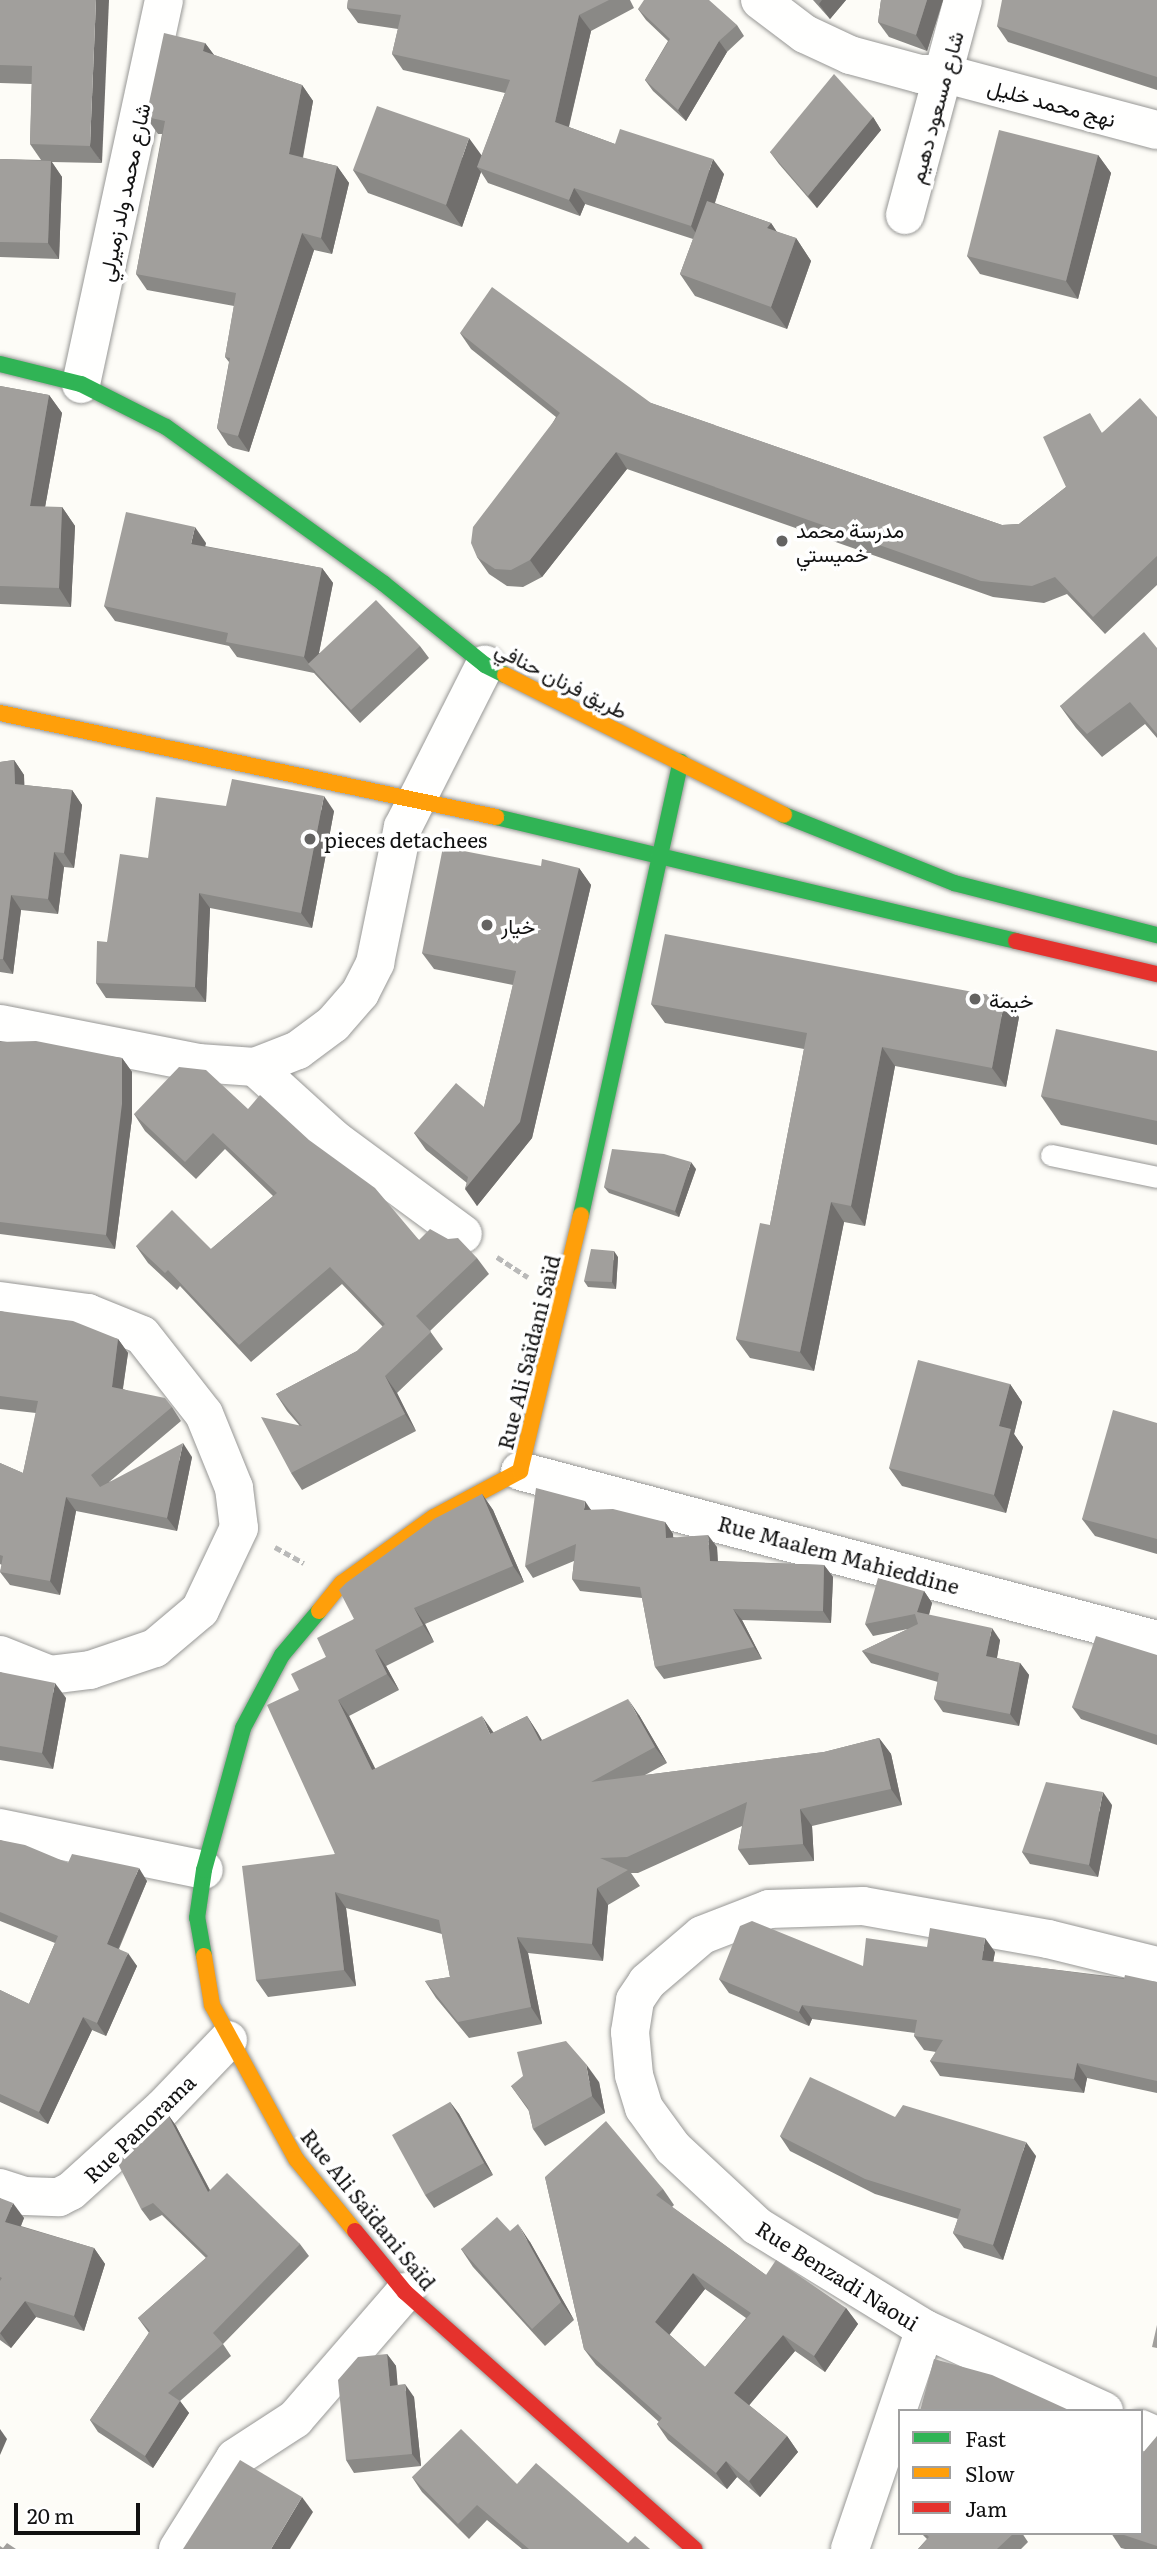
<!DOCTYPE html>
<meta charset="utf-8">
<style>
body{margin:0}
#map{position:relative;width:1157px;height:2549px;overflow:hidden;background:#fdfcf7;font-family:Literata,Vazirmatn,serif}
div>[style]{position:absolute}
.path>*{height:4.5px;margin-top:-2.25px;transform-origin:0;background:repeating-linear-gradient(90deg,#b9b9b8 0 7px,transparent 0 10.5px)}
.roads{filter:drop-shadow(0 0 2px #979795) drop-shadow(0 0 2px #979795)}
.lane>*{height:21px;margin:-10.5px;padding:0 10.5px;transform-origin:10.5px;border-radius:10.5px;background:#fffffe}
.street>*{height:38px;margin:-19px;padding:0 19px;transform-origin:19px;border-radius:19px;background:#fffffe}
.fast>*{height:16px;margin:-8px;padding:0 8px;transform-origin:8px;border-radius:8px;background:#30b455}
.slow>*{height:16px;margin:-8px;padding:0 8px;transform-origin:8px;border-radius:8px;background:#ff9f0a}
.jam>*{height:16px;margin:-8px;padding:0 8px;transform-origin:8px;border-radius:8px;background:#e5322d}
.wall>*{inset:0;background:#8a8986}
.shaded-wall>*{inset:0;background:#716f6d}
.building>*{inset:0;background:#a19f9c}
.dots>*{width:19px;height:19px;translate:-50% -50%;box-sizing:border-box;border:4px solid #fff;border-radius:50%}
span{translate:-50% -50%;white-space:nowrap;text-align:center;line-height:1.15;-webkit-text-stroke:7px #fff;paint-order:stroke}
.street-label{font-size:21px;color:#111}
.poi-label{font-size:21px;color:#111}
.left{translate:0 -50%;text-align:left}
.legend{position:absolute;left:898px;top:2409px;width:245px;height:126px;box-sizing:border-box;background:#fff;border:2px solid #a0a0a0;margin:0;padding:9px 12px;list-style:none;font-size:21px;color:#111}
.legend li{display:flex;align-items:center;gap:14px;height:35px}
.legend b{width:35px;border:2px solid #a0a0a0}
.scale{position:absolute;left:14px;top:2503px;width:126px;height:32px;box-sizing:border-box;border:4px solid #111;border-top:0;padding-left:9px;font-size:21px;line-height:24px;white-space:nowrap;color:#111;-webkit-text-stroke:5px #fff;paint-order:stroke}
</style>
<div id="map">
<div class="path">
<div style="left:497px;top:1257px;width:37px;rotate:33deg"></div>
<div style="left:275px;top:1547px;width:33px;rotate:29deg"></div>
</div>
<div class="roads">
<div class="lane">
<div style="left:1051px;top:1155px;width:108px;rotate:11.7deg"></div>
</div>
<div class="street">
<div style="left:760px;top:0;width:56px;rotate:37.1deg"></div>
<div style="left:805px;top:34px;width:50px;rotate:25deg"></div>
<div style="left:850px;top:55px;width:73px;rotate:15.2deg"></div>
<div style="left:920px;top:74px;width:26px"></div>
<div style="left:946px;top:74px;width:218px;rotate:14.9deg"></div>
<div style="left:905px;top:215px;width:223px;rotate:-74.9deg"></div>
<div style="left:81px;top:384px;width:393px;rotate:-77.8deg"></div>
<div style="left:0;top:1024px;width:202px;rotate:11.1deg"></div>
<div style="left:198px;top:1063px;width:57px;rotate:4deg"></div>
<div style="left:255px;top:1067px;width:46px;rotate:-21.6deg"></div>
<div style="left:298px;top:1050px;width:44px;rotate:-36.6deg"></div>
<div style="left:333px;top:1024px;width:41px;rotate:-48.9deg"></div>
<div style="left:360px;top:993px;width:34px;rotate:-63deg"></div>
<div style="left:375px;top:963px;width:139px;rotate:-78.4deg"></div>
<div style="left:403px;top:827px;width:182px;rotate:-63.2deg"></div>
<div style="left:255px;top:1067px;width:107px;rotate:42.3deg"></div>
<div style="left:334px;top:1139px;width:160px;rotate:36.4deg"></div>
<div style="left:0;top:1301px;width:89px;rotate:7.8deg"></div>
<div style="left:88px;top:1313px;width:58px;rotate:22.2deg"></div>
<div style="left:142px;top:1335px;width:100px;rotate:51.9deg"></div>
<div style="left:204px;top:1414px;width:80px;rotate:67.9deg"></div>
<div style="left:234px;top:1488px;width:40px;rotate:82.9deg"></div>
<div style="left:239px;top:1528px;width:91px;rotate:115.4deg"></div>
<div style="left:200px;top:1610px;width:59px;rotate:139.8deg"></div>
<div style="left:155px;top:1648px;width:69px;rotate:161.3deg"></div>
<div style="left:90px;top:1670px;width:40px;rotate:172.9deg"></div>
<div style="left:50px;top:1675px;width:54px;rotate:-158.2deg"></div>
<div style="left:520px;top:1471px;width:659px;rotate:14.86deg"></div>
<div style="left:0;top:1828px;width:208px;rotate:11.6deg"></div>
<div style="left:0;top:2188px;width:26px;rotate:18deg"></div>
<div style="left:25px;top:2196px;width:34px;rotate:2deg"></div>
<div style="left:59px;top:2197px;width:13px;rotate:-27deg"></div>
<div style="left:71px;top:2191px;width:124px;rotate:-42.1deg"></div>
<div style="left:163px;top:2108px;width:94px;rotate:-46.3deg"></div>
<div style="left:1104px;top:2411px;width:197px;rotate:-155.4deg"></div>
<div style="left:925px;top:2329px;width:197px;rotate:-148.5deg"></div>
<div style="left:757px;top:2226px;width:115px;rotate:-137.1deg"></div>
<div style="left:673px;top:2148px;width:49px;rotate:-125.9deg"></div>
<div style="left:644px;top:2108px;width:34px;rotate:-107deg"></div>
<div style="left:634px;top:2075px;width:43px;rotate:-95.3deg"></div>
<div style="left:630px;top:2032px;width:32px;rotate:-81deg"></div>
<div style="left:635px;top:2000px;width:22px;rotate:-56deg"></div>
<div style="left:647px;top:1982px;width:72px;rotate:-40.5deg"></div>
<div style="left:702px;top:1935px;width:72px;rotate:-21.2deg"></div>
<div style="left:769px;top:1909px;width:94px;rotate:-1.8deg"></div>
<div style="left:863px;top:1906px;width:188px;rotate:10.1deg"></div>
<div style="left:1048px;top:1939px;width:112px;rotate:13.9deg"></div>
<div style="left:1141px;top:2429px;width:17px;rotate:24deg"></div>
<div style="left:178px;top:2549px;width:107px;rotate:-57.9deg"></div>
<div style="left:235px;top:2458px;width:72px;rotate:-33deg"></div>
<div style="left:295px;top:2419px;width:168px;rotate:-49.1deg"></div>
<div style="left:850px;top:2549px;width:232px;rotate:-71.2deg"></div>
</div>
<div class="fast">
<div style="left:0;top:364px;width:83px;rotate:13.9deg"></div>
<div style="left:81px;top:384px;width:95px;rotate:26.8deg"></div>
<div style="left:166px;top:427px;width:267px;rotate:35.7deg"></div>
<div style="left:383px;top:583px;width:131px;rotate:38.8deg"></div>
<div style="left:485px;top:665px;width:22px;rotate:27deg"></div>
<div style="left:784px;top:815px;width:183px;rotate:21.8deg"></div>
<div style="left:954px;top:883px;width:210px;rotate:14.4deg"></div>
<div style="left:496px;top:817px;width:535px;rotate:13.41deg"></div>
<div style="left:581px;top:1215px;width:464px;rotate:-77.6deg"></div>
<div style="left:204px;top:1956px;width:39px;rotate:-100deg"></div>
<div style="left:197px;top:1918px;width:49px;rotate:-81.7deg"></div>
<div style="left:204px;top:1870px;width:147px;rotate:-74.6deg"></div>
<div style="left:243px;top:1728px;width:83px;rotate:-61.9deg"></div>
<div style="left:282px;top:1655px;width:57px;rotate:-49.9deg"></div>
</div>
<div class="slow">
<div style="left:505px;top:675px;width:312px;rotate:26.6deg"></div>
<div style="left:0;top:713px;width:507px;rotate:11.84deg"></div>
<div style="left:319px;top:1611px;width:36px;rotate:-51deg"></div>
<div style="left:342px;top:1583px;width:113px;rotate:-35.7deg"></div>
<div style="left:434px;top:1517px;width:98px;rotate:-28.1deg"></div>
<div style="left:520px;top:1471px;width:263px;rotate:-76.6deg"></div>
<div style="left:204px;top:1956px;width:50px;rotate:80.7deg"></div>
<div style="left:212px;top:2005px;width:175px;rotate:61.4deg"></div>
<div style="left:296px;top:2159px;width:93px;rotate:50.7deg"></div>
</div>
<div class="jam">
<div style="left:1016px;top:941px;width:145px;rotate:13.2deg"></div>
<div style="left:355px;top:2231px;width:79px;rotate:50.7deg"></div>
<div style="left:405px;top:2292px;width:387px;rotate:41.6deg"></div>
</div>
</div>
<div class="wall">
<div style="clip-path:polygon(0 0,102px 163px,52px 162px,62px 177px,59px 259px,0 257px,0 159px,41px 160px,30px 144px,32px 84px,0 83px)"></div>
<div style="clip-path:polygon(348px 0,630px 0,634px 8px,591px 31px,569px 127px,615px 144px,724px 174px,715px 203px,771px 223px,777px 232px,796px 238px,811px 261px,787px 329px,695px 296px,680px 274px,693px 239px,585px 204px,580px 216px,488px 183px,481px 172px,462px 227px,368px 193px,353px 170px,482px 155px,505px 93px,403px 70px,392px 54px,398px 29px,358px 23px,347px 8px)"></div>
<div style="clip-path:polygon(813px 0,846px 0,830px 19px)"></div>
<div style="clip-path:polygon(881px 0,943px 0,927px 51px,889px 37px,878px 22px)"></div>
<div style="clip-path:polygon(1157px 0,1157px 90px,1008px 42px,997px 26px)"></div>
<div style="clip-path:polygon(638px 9px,737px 25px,744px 36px,727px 52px,686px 121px,653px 91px,645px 80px,668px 41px,646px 20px)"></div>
<div style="clip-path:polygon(205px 43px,214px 55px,302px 85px,313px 101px,303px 158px,337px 166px,349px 183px,332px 254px,314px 250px,249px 452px,233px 448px,228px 445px,217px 428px,229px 362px,225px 357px,234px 306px,147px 290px,136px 274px,162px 134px,158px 134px,146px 117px)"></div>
<div style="clip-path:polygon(873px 117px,881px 130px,817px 208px,779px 164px,770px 152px)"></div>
<div style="clip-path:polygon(1098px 155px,1111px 173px,1078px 299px,980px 274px,967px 256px)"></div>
<div style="clip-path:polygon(460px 333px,651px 403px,1002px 525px,1019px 524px,1066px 487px,1103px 432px,1157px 417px,1157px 585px,1105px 634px,1067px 594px,1044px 603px,993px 597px,627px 469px,542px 577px,523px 587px,507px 586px,489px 574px,477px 557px,556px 417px,471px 349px)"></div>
<div style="clip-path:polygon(0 386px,49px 395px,62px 413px,45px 507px,62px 507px,75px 526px,71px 607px,0 604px)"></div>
<div style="clip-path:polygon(206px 543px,205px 546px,322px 568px,333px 583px,319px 653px,420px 646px,429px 658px,360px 723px,314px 673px,237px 657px,229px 646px,115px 621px,104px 606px)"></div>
<div style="clip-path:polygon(1157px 648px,1157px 738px,1145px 724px,1102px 757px,1076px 728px,1060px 706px)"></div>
<div style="clip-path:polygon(14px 760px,24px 775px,24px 785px,72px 790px,82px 805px,74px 868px,64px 867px,58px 914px,21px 910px,13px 974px,0 972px,0 762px)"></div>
<div style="clip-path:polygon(226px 806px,334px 811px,312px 928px,210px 908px,206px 1002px,106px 998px,96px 983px,107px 942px)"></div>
<div style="clip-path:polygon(541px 866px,579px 868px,591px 885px,532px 1138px,477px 1206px,467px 1183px,426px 1150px,414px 1133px,484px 1107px,513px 985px,434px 969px,422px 953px)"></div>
<div style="clip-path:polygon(651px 1004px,1019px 1017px,1006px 1087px,895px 1066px,865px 1226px,844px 1222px,814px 1371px,750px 1358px,736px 1339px,770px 1225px,804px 1049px,665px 1023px)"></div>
<div style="clip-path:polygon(0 1041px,122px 1058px,132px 1072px,132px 1118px,115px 1249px,0 1234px)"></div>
<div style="clip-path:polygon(1157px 1051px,1157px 1145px,1061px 1125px,1041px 1096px)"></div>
<div style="clip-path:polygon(248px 1109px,419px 1240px,477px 1258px,489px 1274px,430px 1331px,443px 1349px,397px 1393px,416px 1431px,302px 1490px,291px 1473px,299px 1425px,287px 1411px,276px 1394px,357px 1351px,383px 1327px,342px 1284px,251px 1362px,180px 1286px,177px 1290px,148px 1263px,136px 1246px,211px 1249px,273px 1196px,225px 1149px,196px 1179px,145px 1131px,134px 1114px)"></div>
<div style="clip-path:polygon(696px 1169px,679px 1217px,609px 1193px,604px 1187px)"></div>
<div style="clip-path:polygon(618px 1257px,616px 1289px,588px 1287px,584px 1281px)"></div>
<div style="clip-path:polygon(0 1311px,118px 1339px,128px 1353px,123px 1389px,172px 1407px,181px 1421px,109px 1482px,192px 1457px,177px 1531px,76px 1511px,60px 1595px,10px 1585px,0 1572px,2px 1565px,0 1564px,0 1463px,23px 1473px,36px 1413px,0 1409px)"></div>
<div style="clip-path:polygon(1010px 1384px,1022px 1402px,1014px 1434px,1023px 1447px,1006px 1513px,902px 1486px,889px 1468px)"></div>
<div style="clip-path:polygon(1157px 1423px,1157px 1554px,1095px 1536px,1082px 1519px)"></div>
<div style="clip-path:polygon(482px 1494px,493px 1510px,524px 1582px,425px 1624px,434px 1642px,386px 1666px,399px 1690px,349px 1716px,375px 1769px,493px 1733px,527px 1716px,542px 1740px,639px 1715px,667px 1763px,645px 1775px,824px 1752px,879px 1738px,891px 1754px,902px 1805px,812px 1826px,814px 1861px,749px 1865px,738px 1849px,742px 1826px,638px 1873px,631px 1873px,640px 1886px,608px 1905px,603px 1961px,528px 1953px,542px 2024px,469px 2038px,436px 1998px,425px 1981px,450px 1977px,442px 1934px,346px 1908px,356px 1986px,268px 1997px,256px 1980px,335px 1854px,299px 1690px,326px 1657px,354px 1619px)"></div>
<div style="clip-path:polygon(591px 1510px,665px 1522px,673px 1534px,673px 1537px,717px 1547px,718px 1561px,824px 1565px,833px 1577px,831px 1623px,742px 1620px,762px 1659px,664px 1679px,655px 1667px,642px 1598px,580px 1591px,572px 1579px,574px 1561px,533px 1578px,525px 1566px)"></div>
<div style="clip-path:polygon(924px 1591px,932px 1603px,929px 1615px,1000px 1640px,997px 1658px,1020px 1663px,1029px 1675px,1019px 1726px,943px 1712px,934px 1699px,938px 1682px,871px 1663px,862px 1651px,908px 1629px,873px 1636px,865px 1624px)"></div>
<div style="clip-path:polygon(1157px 1655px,1157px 1745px,1081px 1719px,1072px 1707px)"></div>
<div style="clip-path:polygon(0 1672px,66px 1698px,53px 1769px,0 1760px)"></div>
<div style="clip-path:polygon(1112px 1805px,1098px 1877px,1030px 1864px,1022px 1852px)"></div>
<div style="clip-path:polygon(0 1840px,68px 1863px,147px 1881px,119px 1949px,137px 1966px,106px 2036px,92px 2030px,48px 2124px,0 2102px,0 1990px,29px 2004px,55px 1943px,0 1921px)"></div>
<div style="clip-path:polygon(927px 1947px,995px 1952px,993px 1962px,1157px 1982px,1157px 2093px,1087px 2078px,1084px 2093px,940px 2076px,930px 2061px,936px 2052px,924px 2050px,914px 2036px,915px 2033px,812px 2019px,809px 2026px,729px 1993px,719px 1979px,863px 1966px)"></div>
<div style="clip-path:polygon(599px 2082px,605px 2113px,545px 2146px,533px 2129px,529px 2111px,511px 2086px)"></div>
<div style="clip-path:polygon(450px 2102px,459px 2114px,493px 2175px,434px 2208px,425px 2195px)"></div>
<div style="clip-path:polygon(167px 2113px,176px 2126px,210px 2190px,300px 2244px,309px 2256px,223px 2344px,231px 2356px,180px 2401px,189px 2413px,153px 2468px,98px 2432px,90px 2420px,149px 2333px,138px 2318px,206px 2258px,162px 2215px,150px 2221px,141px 2209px)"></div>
<div style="clip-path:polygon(895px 2117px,1036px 2156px,1003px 2260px,964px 2248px,953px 2233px,958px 2219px,875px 2194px,790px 2151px,780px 2136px)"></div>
<div style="clip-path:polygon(evenodd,545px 2177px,663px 2189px,674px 2205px,672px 2207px,766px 2275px,846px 2308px,858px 2324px,825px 2372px,795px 2351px,749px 2405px,787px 2436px,798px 2452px,760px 2497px,737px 2477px,727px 2489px,668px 2440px,657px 2424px,659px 2422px,596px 2365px,584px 2349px,545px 2177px,705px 2289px,746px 2318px,705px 2367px,669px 2334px,705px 2289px)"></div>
<div style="clip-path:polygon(0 2198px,24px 2218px,21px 2226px,94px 2248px,105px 2264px,84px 2331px,36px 2317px,11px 2348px,0 2340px)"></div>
<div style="clip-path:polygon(510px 2231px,530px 2242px,574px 2320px,545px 2346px,473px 2267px,461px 2249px)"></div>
<div style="clip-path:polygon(387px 2354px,396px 2366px,397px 2385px,414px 2397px,421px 2466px,354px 2473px,346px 2460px)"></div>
<div style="clip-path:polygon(1157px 2436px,1157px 2549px,1125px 2549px,1121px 2548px,1111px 2533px,1141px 2533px)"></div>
<div style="clip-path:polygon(412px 2477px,517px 2484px,628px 2543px,650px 2549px,522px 2549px,487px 2520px,469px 2539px,422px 2492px)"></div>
<div style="clip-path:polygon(921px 2533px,1022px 2533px,1028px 2542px,1021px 2549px,918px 2549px,927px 2539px)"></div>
</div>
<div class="shaded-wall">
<div style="clip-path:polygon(96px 0,109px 0,102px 163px,90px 146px)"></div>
<div style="clip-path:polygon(822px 0,846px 0,830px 19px,819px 4px)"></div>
<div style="clip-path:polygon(927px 0,943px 0,927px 51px,916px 35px)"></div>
<div style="clip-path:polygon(579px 15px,591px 31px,566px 138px,555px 122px)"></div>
<div style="clip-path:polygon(719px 41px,727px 52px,686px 121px,678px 110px)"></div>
<div style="clip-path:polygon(205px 43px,217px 59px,203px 51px)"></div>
<div style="clip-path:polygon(302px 85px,313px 101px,300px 171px,289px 154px)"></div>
<div style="clip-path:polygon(873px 117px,881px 130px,817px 208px,808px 196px)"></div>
<div style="clip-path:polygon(469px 138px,485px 160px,477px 167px,481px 172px,462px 227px,446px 205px)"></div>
<div style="clip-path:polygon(1098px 155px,1111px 173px,1078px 299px,1066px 281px)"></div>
<div style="clip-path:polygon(713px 159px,724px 174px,702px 242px,691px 226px)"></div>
<div style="clip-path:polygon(51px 161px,62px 177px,59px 259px,48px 243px)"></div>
<div style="clip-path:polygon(337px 166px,349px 183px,332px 254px,321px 238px)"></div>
<div style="clip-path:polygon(574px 188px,585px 204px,580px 216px,569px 200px)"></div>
<div style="clip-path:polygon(771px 223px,786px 246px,767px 228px)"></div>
<div style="clip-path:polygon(302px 233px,314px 250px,249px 452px,238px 436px)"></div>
<div style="clip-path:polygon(796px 238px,811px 261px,787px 329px,771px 307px)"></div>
<div style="clip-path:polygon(49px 395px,62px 413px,42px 524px,30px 506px)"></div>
<div style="clip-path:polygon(616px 452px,627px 469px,542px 577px,530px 560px)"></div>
<div style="clip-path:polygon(62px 507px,75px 526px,71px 607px,59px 588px)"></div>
<div style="clip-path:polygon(195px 527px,206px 543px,202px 559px,191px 544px)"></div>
<div style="clip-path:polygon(322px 568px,333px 583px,315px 672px,304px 657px)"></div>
<div style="clip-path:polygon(14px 760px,24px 775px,25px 798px,15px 784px)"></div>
<div style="clip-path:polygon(72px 790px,82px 805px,74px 868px,64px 853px)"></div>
<div style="clip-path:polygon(324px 796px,334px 811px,312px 928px,301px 913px)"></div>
<div style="clip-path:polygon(54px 852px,64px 867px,58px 914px,48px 899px)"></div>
<div style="clip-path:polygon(579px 868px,591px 885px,532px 1138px,477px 1206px,465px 1189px)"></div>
<div style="clip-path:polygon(199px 893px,210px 908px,206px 1002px,195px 987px)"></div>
<div style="clip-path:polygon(11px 895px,21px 910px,13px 974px,3px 959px)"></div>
<div style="clip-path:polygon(1005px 998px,1019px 1017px,1006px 1087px,992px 1068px)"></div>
<div style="clip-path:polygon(882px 1047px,895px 1066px,865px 1226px,851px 1206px)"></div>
<div style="clip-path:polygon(122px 1058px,132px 1072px,132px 1118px,115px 1249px,106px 1235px)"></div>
<div style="clip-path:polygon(691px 1162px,696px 1169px,679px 1217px,675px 1211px)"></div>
<div style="clip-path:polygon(831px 1202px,844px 1222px,814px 1371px,800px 1352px)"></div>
<div style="clip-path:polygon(614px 1251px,618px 1257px,616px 1289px,612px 1282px)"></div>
<div style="clip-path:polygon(118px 1339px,128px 1353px,121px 1400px,112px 1387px)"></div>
<div style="clip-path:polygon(385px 1376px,397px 1393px,416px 1431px,405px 1414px)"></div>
<div style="clip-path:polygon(1010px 1384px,1022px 1402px,1014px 1434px,1023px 1447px,1006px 1513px,994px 1495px,999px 1426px)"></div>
<div style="clip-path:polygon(183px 1443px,192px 1457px,177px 1531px,167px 1518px)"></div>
<div style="clip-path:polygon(482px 1494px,493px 1510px,524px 1582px,513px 1566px)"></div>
<div style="clip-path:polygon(66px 1497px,76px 1511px,60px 1595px,50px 1581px)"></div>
<div style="clip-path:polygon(585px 1501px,593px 1513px,584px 1510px)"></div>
<div style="clip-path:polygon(665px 1522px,673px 1534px,674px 1550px,666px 1538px)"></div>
<div style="clip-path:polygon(708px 1535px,717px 1547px,718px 1573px,710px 1561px)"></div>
<div style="clip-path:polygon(824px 1565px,833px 1577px,831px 1623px,823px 1611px)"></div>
<div style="clip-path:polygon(924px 1591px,932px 1603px,926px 1625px,917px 1612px)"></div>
<div style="clip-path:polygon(414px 1608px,425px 1624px,434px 1642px,423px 1625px)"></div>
<div style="clip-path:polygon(733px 1609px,742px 1620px,762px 1659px,754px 1647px)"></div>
<div style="clip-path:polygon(992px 1628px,1000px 1640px,995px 1668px,986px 1656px)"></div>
<div style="clip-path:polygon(375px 1650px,386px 1666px,399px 1690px,387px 1674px)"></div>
<div style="clip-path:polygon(1020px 1663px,1029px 1675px,1019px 1726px,1010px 1714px)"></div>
<div style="clip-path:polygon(55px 1683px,66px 1698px,53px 1769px,42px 1753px)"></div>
<div style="clip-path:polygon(628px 1699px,639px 1715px,667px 1763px,655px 1747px)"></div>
<div style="clip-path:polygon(338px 1700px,349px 1716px,384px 1786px,372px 1770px)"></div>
<div style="clip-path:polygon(482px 1716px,494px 1733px,490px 1734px)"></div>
<div style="clip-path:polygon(527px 1716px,538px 1733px,551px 1758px,540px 1741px)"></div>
<div style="clip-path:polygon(879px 1738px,891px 1754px,902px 1805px,891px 1789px)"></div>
<div style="clip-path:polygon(1103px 1792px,1112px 1805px,1098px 1877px,1089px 1865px)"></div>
<div style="clip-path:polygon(800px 1809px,812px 1826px,814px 1861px,803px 1844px)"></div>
<div style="clip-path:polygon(139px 1868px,147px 1881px,115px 1956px,107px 1944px)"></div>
<div style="clip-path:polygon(597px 1888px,608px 1905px,603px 1961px,592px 1944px)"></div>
<div style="clip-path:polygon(335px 1892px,346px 1908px,356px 1986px,344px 1970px)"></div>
<div style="clip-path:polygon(517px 1937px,528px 1953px,542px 2024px,531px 2007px)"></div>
<div style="clip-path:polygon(985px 1938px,995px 1952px,991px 1974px,982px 1960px)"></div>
<div style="clip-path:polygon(128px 1953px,137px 1966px,106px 2036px,97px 2023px)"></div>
<div style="clip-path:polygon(802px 2005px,812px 2019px,809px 2026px,799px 2012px)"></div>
<div style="clip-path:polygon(83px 2017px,92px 2030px,48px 2124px,39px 2112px)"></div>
<div style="clip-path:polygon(1077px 2063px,1087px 2078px,1084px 2093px,1074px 2079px)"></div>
<div style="clip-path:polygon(586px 2064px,599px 2082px,605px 2113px,592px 2096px)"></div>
<div style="clip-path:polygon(450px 2102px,459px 2114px,493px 2175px,484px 2163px)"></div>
<div style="clip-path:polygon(167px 2113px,176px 2126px,217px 2204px,208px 2192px)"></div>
<div style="clip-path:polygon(1026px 2142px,1036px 2156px,1003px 2260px,993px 2245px)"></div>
<div style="clip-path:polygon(13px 2203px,24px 2218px,16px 2237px,5px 2222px)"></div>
<div style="clip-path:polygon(518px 2224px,530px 2242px,574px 2320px,561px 2302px)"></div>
<div style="clip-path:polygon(94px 2248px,105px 2264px,84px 2331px,74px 2316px)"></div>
<div style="clip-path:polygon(693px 2273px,705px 2289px,667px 2338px,655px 2322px)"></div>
<div style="clip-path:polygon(25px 2301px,36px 2317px,11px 2348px,0 2333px)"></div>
<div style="clip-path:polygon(846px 2308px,858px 2324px,825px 2372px,814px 2356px)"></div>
<div style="clip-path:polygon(783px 2335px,795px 2351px,746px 2409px,734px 2393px)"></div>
<div style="clip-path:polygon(387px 2354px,396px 2366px,399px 2399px,390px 2386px)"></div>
<div style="clip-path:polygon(405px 2384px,414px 2397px,421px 2466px,412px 2454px)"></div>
<div style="clip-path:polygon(180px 2401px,189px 2413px,153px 2468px,145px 2456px)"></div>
<div style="clip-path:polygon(0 2429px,7px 2439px,0 2455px)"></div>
<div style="clip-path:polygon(787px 2436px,798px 2452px,760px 2497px,749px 2481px)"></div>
<div style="clip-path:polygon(726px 2461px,737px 2477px,727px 2489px,716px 2473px)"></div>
<div style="clip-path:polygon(302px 2497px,313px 2512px,290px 2549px,271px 2549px)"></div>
</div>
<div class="building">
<div style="clip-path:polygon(0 0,96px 0,90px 146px,30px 144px,32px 66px,0 65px)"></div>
<div style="clip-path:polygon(348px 0,609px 0,579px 15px,555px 122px,615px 144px,620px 129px,713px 159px,691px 226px,574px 188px,569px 200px,477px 167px,510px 80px,392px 54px,401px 15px,347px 8px)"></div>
<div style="clip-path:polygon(644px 0,709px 0,737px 25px,719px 41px,678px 110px,645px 80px,670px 39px,638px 9px)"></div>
<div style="clip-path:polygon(881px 0,927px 0,916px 35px,878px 22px)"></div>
<div style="clip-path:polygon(1002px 0,1157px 0,1157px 77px,997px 26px)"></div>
<div style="clip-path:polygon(164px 33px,205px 43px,203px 51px,302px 85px,289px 154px,337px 166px,321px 238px,302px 233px,238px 436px,222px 432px,217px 428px,230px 358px,225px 357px,236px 293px,136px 274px,165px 121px,146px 117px)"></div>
<div style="clip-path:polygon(834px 74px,873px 117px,808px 196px,770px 152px)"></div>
<div style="clip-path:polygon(377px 106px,469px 138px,446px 205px,353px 170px)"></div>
<div style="clip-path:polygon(999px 130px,1098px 155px,1066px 281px,967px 256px)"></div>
<div style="clip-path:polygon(0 159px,51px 161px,48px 243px,0 242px)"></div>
<div style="clip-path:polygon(707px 201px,771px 223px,767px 228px,796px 238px,771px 307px,680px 274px)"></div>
<div style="clip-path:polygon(492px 287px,651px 403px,1002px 525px,1019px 524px,1066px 487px,1043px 437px,1090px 413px,1102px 433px,1140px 398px,1157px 417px,1157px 556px,1093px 617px,1055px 577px,1032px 586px,981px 581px,616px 452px,530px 560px,511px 570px,495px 569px,477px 557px,471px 543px,473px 527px,560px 413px,460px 333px)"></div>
<div style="clip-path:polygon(0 386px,49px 395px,30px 506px,62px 507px,59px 588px,0 586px)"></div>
<div style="clip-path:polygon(126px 512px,195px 527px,191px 544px,322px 568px,304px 657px,226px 642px,228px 633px,104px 606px)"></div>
<div style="clip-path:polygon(376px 600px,420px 646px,351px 710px,308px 664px)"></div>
<div style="clip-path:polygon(1144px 632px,1157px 648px,1157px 734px,1130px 702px,1087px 734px,1060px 706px)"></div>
<div style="clip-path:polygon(14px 760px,15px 784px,72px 790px,64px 853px,54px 852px,48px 899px,11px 895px,3px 959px,0 959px,0 762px)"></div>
<div style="clip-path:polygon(232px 779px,324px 796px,301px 913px,199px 893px,195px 987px,96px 983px,97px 941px,107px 942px,120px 854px,148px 858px,156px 797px,226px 806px)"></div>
<div style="clip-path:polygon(443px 847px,541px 866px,542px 859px,579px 868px,520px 1122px,465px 1189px,468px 1177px,414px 1133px,456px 1083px,484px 1107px,516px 971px,422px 953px)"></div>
<div style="clip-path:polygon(665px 934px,1005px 998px,992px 1068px,882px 1047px,851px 1206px,831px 1202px,800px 1352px,736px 1339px,760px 1223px,770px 1225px,807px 1033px,651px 1004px)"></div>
<div style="clip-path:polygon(1056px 1029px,1157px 1051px,1157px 1121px,1041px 1096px)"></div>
<div style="clip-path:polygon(36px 1041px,122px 1058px,122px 1104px,106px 1235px,0 1222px,0 1042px)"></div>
<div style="clip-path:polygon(179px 1067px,206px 1070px,248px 1109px,260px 1095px,309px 1140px,375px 1188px,419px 1240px,430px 1229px,448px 1239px,458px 1238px,477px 1258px,416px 1316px,431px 1332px,385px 1376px,405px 1414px,291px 1473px,261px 1417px,302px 1426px,276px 1394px,357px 1351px,385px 1324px,330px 1267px,239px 1345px,168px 1270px,165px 1273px,136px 1246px,172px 1210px,211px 1249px,277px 1193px,213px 1133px,185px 1162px,134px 1114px)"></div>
<div style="clip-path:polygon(612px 1149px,664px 1154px,691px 1162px,675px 1211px,604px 1187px)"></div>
<div style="clip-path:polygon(591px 1249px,614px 1251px,612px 1282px,584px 1281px)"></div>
<div style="clip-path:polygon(0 1311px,73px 1321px,118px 1339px,112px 1387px,165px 1398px,172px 1407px,91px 1475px,100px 1487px,183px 1443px,167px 1518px,66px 1497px,50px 1581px,0 1572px,3px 1556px,0 1555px,0 1463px,23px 1473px,38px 1401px,0 1396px)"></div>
<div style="clip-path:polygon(918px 1360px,1010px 1384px,999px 1426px,1011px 1429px,994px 1495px,889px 1468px)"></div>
<div style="clip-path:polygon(1113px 1410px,1157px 1423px,1157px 1539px,1082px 1519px)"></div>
<div style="clip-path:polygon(536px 1488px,585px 1501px,584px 1510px,613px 1509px,665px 1522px,666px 1538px,708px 1535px,710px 1561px,824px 1565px,823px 1611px,733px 1609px,754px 1647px,655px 1667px,640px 1587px,572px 1579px,576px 1544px,525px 1566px)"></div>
<div style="clip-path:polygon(482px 1494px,513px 1566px,414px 1608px,423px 1625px,375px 1650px,387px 1674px,338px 1700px,372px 1770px,482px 1716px,490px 1734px,527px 1716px,540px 1741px,628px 1699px,655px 1747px,591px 1782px,824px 1752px,879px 1738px,891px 1789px,800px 1809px,803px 1844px,738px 1849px,747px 1802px,627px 1857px,600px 1858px,628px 1870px,597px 1888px,592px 1944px,517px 1937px,531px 2007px,458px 2022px,425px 1981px,450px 1977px,439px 1920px,335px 1892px,344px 1970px,256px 1980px,242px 1866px,335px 1854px,267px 1705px,299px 1690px,291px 1674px,326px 1657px,317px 1638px,354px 1619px,339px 1590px,346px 1583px,434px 1519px)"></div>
<div style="clip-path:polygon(878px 1578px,924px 1591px,917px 1612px,992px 1628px,986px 1656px,1020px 1663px,1010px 1714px,934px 1699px,939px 1673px,862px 1651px,918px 1624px,915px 1614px,865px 1624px)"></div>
<div style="clip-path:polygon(1096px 1636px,1157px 1655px,1157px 1735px,1072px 1707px)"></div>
<div style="clip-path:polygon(0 1672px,55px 1683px,42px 1753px,0 1746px)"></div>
<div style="clip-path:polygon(1046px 1782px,1103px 1792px,1089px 1865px,1022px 1852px)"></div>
<div style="clip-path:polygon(0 1840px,25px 1845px,68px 1863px,72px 1854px,139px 1868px,107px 1944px,128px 1953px,97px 2023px,83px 2017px,39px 2112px,0 2094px,0 1990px,29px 2004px,58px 1936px,0 1912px)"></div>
<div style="clip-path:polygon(752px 1921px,863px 1966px,866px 1938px,927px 1947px,930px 1928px,985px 1938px,982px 1960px,1124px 1979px,1125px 1975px,1157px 1982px,1157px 2081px,1077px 2063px,1074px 2079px,930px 2061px,943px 2040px,914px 2036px,917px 2020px,802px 2005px,799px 2012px,719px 1979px,740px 1926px)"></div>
<div style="clip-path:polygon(566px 2041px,586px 2064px,592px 2096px,533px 2129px,528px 2108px,511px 2086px,523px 2076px,517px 2052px)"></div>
<div style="clip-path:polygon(810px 2077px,895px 2117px,903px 2105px,1026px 2142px,993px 2245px,953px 2233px,961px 2209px,865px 2179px,780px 2136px)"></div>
<div style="clip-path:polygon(450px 2102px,484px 2163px,425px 2195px,392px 2135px)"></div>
<div style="clip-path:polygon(167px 2113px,208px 2192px,227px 2173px,300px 2244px,213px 2333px,223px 2344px,168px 2393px,180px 2401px,145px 2456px,90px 2420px,150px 2331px,138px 2318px,208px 2256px,153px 2203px,141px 2209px,116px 2160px)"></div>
<div style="clip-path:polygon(evenodd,606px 2121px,663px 2189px,656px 2195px,766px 2275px,776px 2260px,846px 2308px,814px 2356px,783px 2335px,734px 2393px,787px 2436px,749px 2481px,726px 2461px,716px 2473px,657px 2424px,662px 2418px,584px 2349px,545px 2177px,606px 2121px,693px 2273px,751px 2313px,705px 2367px,655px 2322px,693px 2273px)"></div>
<div style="clip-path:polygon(0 2198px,13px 2203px,5px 2222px,94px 2248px,74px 2316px,25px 2301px,0 2333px,0 2281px,2px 2278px,0 2277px)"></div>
<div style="clip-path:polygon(497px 2217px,510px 2231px,518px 2224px,561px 2302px,532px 2329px,461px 2249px)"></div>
<div style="clip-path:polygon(1157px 2325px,1157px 2348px,1152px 2347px)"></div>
<div style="clip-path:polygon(387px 2354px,390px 2386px,405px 2384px,412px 2454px,346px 2460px,338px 2380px,358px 2357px)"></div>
<div style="clip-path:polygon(934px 2359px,992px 2375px,1071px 2411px,920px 2411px)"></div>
<div style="clip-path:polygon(461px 2429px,517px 2484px,536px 2463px,628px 2543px,635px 2536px,650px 2549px,529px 2549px,477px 2505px,458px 2524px,412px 2477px)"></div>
<div style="clip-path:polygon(1157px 2436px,1157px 2546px,1118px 2533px,1141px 2533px,1141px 2455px)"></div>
<div style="clip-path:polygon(240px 2460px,302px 2497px,271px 2549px,183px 2549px)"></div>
<div style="clip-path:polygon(925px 2533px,1014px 2533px,997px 2549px,918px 2549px,929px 2537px)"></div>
<div style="clip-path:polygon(7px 2543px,16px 2549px,0 2549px,0 2546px,3px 2548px)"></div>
</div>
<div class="dots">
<div style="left:782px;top:541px;background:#646362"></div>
<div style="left:310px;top:839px;background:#646362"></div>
<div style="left:487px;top:925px;background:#646362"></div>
<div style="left:975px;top:999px;background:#646362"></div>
</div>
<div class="street-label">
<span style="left:1052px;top:102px;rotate:15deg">نهج محمد خليل</span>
<span style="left:935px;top:107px;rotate:-75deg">شارع مسعود دهيم</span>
<span style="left:123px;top:192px;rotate:-78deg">شارع محمد ولد زميرلي</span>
<span style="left:562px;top:679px;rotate:27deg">طريق فرنان حنافي</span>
<span style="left:528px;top:1352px;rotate:-76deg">Rue Ali Saïdani Saïd</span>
<span style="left:839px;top:1554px;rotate:15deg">Rue Maalem Mahieddine</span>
<span style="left:139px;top:2128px;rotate:-44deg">Rue Panorama</span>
<span style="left:369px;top:2209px;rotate:51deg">Rue Ali Saïdani Saïd</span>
<span style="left:838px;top:2275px;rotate:32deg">Rue Benzadi Naoui</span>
</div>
<div class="poi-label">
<span class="left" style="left:796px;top:541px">مدرسة محمد<br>خميستي</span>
<span class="left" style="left:324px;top:839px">pieces detachees</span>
<span class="left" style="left:501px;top:925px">خيار</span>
<span class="left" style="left:989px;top:999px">خيمة</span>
</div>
<ul class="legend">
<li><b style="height:9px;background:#30b455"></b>Fast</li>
<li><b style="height:9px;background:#ff9f0a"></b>Slow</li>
<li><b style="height:9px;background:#e5322d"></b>Jam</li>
</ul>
<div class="scale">20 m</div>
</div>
